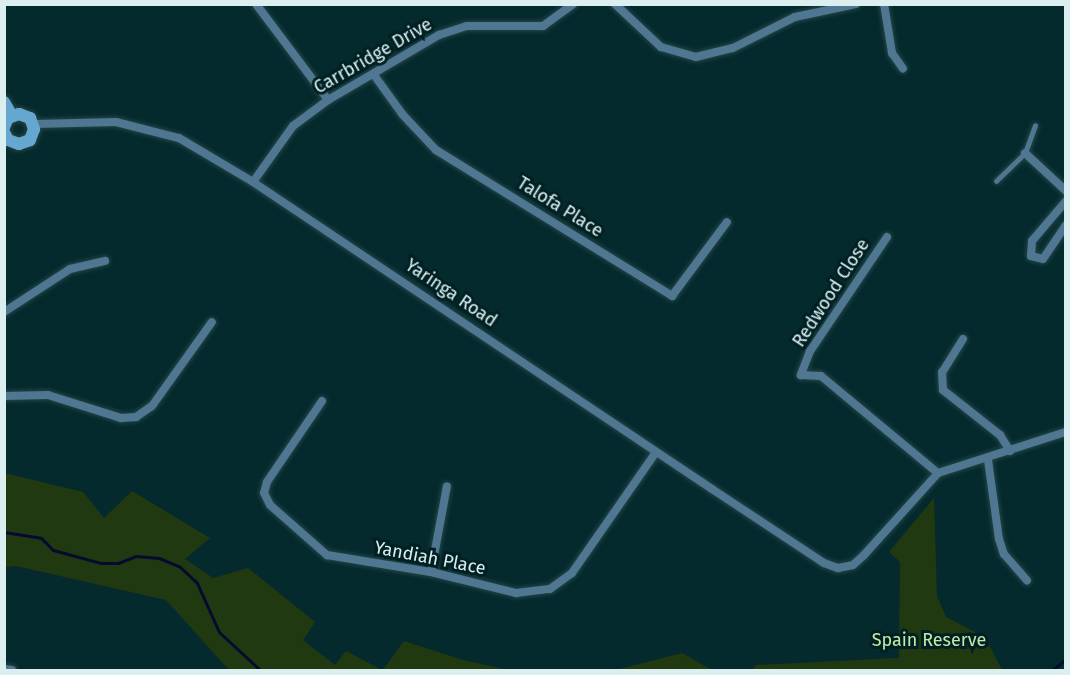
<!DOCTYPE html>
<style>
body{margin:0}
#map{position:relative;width:1070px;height:675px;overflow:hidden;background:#052a2d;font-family:"Fira Sans",sans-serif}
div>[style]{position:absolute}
.green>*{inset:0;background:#213911}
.stream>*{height:3px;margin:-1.5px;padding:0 1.5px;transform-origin:1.5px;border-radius:1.5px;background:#070a2f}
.roads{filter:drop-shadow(0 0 2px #234548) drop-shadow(0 0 2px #234548)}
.lane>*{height:4.5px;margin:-2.25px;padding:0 2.25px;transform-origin:2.25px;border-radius:2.25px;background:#507791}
.street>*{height:8px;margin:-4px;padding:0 4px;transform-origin:4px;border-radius:4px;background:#507791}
.secondary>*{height:12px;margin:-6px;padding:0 6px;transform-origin:6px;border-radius:6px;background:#66a7d0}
span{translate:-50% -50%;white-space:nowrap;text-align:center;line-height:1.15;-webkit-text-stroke:6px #002023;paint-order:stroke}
.street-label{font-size:18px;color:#dbeef0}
.park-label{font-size:18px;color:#c0eca8}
.frame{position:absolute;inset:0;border:6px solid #dbeef0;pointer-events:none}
</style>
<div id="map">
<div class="green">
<div style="clip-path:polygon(9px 474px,83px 492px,104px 518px,132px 491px,210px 538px,185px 559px,213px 578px,248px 568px,315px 622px,303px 640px,335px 665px,346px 651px,382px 670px,229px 670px,166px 600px,16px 566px,5px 567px,4px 475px)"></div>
<div style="clip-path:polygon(934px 498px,937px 596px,946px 617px,985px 637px,1002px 670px,752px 670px,756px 665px,899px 658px,900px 562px,889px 552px)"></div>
<div style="clip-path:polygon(404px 641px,463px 660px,508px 670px,383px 670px)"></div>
<div style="clip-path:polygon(682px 653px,712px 670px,616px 670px)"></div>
</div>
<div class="stream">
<div style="left:4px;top:532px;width:37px;rotate:9deg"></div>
<div style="left:41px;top:538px;width:17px;rotate:45deg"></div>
<div style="left:53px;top:550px;width:50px;rotate:15.2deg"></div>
<div style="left:101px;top:563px;width:17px"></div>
<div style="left:118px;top:563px;width:19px;rotate:-21deg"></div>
<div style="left:136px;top:556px;width:23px;rotate:5deg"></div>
<div style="left:159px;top:558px;width:23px;rotate:23deg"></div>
<div style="left:180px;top:567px;width:23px;rotate:43deg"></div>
<div style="left:197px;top:583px;width:54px;rotate:65.8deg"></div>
<div style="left:219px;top:632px;width:56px;rotate:42.8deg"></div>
<div style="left:1052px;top:670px;width:18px;rotate:-38deg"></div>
</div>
<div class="roads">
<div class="lane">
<div style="left:996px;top:181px;width:40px;rotate:-44deg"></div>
<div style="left:1025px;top:153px;width:29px;rotate:-70deg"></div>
</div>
<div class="street">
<div style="left:256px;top:4px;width:120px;rotate:53.1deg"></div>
<div style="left:615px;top:4px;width:63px;rotate:43.1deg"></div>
<div style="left:661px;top:47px;width:36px;rotate:16deg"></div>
<div style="left:696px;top:57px;width:38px;rotate:-14deg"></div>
<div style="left:733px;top:48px;width:69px;rotate:-26.6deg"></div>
<div style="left:795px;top:17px;width:62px;rotate:-12deg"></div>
<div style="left:884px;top:4px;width:50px;rotate:80.7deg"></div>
<div style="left:892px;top:53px;width:19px;rotate:55deg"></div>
<div style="left:374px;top:75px;width:49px;rotate:54.1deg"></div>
<div style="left:403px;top:115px;width:48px;rotate:46.7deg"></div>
<div style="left:436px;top:150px;width:278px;rotate:31.7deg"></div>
<div style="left:672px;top:296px;width:92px;rotate:-53.4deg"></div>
<div style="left:34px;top:124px;width:82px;rotate:-1.4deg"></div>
<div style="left:116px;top:122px;width:65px;rotate:14.3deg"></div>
<div style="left:179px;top:138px;width:86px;rotate:30.7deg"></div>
<div style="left:253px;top:182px;width:552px;rotate:33.78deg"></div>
<div style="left:712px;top:489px;width:134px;rotate:33.5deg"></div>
<div style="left:824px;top:563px;width:15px;rotate:20deg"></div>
<div style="left:838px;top:568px;width:15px;rotate:-11deg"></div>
<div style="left:853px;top:565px;width:15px;rotate:-42deg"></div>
<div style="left:864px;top:555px;width:110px;rotate:-47.9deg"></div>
<div style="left:938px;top:473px;width:134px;rotate:-17.8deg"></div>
<div style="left:1025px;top:153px;width:56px;rotate:42.8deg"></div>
<div style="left:253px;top:182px;width:69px;rotate:-54.5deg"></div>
<div style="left:293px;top:126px;width:44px;rotate:-36.6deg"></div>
<div style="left:328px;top:100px;width:129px;rotate:-30.4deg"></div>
<div style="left:439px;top:35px;width:29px;rotate:-18deg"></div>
<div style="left:467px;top:26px;width:76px"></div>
<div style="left:543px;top:26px;width:37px;rotate:-36deg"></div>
<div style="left:1066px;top:201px;width:52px;rotate:130.4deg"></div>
<div style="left:1032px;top:241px;width:15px;rotate:94deg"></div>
<div style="left:1031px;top:256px;width:12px;rotate:14deg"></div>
<div style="left:1043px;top:259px;width:41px;rotate:-55.9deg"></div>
<div style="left:887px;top:237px;width:138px;rotate:124deg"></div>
<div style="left:810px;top:351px;width:26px;rotate:111deg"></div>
<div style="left:801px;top:375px;width:20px;rotate:3deg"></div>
<div style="left:821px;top:376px;width:152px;rotate:39.7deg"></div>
<div style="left:4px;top:312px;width:79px;rotate:-33.1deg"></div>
<div style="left:70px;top:269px;width:36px;rotate:-13deg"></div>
<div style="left:963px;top:339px;width:39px;rotate:122deg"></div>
<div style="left:942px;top:372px;width:18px;rotate:87deg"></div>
<div style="left:943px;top:390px;width:73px;rotate:38.3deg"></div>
<div style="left:1000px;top:435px;width:19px;rotate:58deg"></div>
<div style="left:4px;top:396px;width:44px;rotate:-1.3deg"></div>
<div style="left:48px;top:395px;width:77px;rotate:17.5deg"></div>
<div style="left:121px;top:418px;width:15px;rotate:-4deg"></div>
<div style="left:136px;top:417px;width:19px;rotate:-35deg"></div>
<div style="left:152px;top:406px;width:103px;rotate:-54.5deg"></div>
<div style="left:322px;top:401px;width:98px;rotate:124.2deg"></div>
<div style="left:267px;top:482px;width:11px;rotate:105deg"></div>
<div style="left:264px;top:493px;width:13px;rotate:63deg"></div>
<div style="left:270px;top:505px;width:76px;rotate:41.3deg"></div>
<div style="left:327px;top:555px;width:105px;rotate:9.3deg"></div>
<div style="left:431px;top:572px;width:88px;rotate:13.9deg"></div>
<div style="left:516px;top:593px;width:34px;rotate:-7deg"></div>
<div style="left:550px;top:589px;width:27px;rotate:-36deg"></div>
<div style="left:572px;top:573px;width:147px;rotate:-55.2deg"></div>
<div style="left:988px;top:460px;width:80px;rotate:82.1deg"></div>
<div style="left:999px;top:539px;width:16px;rotate:72deg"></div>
<div style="left:1004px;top:554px;width:35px;rotate:49deg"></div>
<div style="left:431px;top:572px;width:87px;rotate:-79.5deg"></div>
<div style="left:4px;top:669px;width:8px;rotate:7deg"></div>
</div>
<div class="secondary">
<div style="left:4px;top:102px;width:16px;rotate:60deg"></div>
<div style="left:4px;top:127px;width:10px;rotate:-66deg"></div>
<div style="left:8px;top:118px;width:12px;rotate:-20deg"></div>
<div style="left:19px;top:114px;width:12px;rotate:20deg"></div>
<div style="left:30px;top:118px;width:12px;rotate:70deg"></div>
<div style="left:34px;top:129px;width:12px;rotate:110deg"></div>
<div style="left:30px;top:140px;width:12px;rotate:160deg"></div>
<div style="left:19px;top:144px;width:12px;rotate:-160deg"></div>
<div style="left:8px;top:140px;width:9px;rotate:-117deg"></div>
</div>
</div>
<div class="street-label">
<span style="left:373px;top:56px;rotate:-30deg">Carrbridge Drive</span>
<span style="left:560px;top:207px;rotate:32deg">Talofa Place</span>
<span style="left:451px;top:293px;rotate:34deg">Yaringa Road</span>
<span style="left:831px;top:293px;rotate:-57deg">Redwood Close</span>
<span style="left:430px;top:558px;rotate:11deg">Yandiah Place</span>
</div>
<div class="park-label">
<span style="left:929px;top:640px">Spain Reserve</span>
</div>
<div class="frame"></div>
</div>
